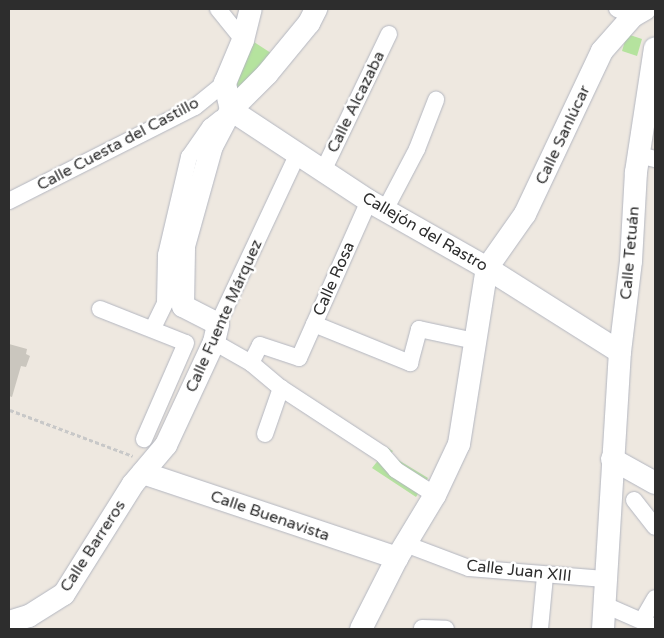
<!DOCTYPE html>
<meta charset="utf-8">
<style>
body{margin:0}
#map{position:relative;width:664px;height:638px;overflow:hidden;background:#eee8e0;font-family:"Varela Round",sans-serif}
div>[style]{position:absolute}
.green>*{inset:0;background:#b5e39e}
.building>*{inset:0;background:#cac6be}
.path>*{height:2.5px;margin-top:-1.25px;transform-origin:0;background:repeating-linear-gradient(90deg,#c8c8c8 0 4px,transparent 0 6.5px)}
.roads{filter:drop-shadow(0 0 1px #b3b6c0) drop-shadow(0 0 1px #b3b6c0)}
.street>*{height:16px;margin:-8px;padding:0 8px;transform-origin:8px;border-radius:8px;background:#fff}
.secondary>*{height:22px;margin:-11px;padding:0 11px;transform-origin:11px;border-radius:11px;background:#fff}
span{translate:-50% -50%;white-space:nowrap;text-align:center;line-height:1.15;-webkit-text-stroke:5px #fff;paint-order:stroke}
.street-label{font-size:16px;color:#2d2d2d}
.frame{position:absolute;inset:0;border:10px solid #2d2d2d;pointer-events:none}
</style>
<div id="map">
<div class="green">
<div style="clip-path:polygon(627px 34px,642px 39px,637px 56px,622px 51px)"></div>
<div style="clip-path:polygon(251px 40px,274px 55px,243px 93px,236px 87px)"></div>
<div style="clip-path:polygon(388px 448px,393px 451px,390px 455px,428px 478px,416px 497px,372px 468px)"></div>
</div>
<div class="building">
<div style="clip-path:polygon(9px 344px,27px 349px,26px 354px,30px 356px,26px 367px,21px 366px,12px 397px,9px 396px)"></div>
</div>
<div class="path">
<div style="left:10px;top:410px;width:131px;rotate:20.5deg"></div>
</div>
<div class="roads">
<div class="street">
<div style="left:218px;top:9px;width:40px;rotate:51deg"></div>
<div style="left:617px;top:9px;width:17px;rotate:24deg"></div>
<div style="left:639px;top:155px;width:16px;rotate:14deg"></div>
<div style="left:323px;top:171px;width:152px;rotate:-64.3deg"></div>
<div style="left:9px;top:201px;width:208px;rotate:-26.8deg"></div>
<div style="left:195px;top:107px;width:38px;rotate:-39deg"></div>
<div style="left:385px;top:210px;width:69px;rotate:-62.3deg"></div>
<div style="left:417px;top:149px;width:53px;rotate:-68.8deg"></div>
<div style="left:100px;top:309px;width:92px;rotate:21.6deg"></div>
<div style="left:186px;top:343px;width:105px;rotate:113.6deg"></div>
<div style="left:218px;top:324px;width:187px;rotate:-64.9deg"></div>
<div style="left:314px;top:324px;width:104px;rotate:22.1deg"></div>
<div style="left:410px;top:363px;width:35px;rotate:-75deg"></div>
<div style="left:419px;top:329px;width:57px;rotate:12.1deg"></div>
<div style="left:153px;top:328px;width:28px;rotate:-64deg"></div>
<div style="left:165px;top:303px;width:48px;rotate:-88.8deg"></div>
<div style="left:166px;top:255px;width:101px;rotate:-76.8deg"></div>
<div style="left:189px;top:157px;width:37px;rotate:-55deg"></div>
<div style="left:210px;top:127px;width:14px;rotate:-39deg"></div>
<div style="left:214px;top:342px;width:43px;rotate:29.6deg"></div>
<div style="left:251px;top:363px;width:39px;rotate:40deg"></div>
<div style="left:281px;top:388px;width:121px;rotate:33.2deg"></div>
<div style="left:382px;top:454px;width:21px;rotate:49deg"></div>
<div style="left:396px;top:470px;width:46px;rotate:32.7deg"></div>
<div style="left:251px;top:363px;width:20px;rotate:-63deg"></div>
<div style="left:260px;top:345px;width:41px;rotate:18.4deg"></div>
<div style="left:299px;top:358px;width:172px;rotate:-66deg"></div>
<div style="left:265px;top:434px;width:49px;rotate:-70.8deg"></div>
<div style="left:634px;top:500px;width:34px;rotate:52deg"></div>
<div style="left:408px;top:545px;width:65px;rotate:20.7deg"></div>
<div style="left:469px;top:568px;width:136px;rotate:4.6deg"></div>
<div style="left:605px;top:605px;width:55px;rotate:23.7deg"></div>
<div style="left:643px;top:619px;width:24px;rotate:-60deg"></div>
<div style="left:422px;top:628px;width:24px;rotate:2deg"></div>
<div style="left:540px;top:629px;width:53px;rotate:-84.6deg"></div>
</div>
<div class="secondary">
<div style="left:231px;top:110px;width:165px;rotate:33.4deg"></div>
<div style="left:369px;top:201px;width:136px;rotate:29.6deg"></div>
<div style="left:487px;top:268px;width:157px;rotate:32.3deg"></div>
<div style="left:231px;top:110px;width:28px;rotate:-103deg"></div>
<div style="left:225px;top:83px;width:47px;rotate:-67.3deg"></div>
<div style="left:243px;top:40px;width:32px;rotate:-76deg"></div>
<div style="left:612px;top:459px;width:49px;rotate:29.2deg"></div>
<div style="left:143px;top:473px;width:268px;rotate:18.5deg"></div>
<div style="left:9px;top:622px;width:21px;rotate:-17deg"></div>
<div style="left:29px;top:616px;width:41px;rotate:-32.2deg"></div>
<div style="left:64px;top:594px;width:130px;rotate:-57.9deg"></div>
<div style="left:133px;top:484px;width:51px;rotate:-49.8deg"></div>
<div style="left:166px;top:445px;width:114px;rotate:-65deg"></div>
<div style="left:214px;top:342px;width:18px;rotate:-77deg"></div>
<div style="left:218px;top:324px;width:39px;rotate:-153deg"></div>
<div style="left:183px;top:306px;width:60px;rotate:-89deg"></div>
<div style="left:184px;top:246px;width:104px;rotate:-74.4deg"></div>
<div style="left:212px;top:146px;width:41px;rotate:-62.2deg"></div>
<div style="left:231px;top:110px;width:51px;rotate:-45deg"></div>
<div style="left:267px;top:74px;width:66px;rotate:-50.5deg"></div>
<div style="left:309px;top:23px;width:16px;rotate:-63deg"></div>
<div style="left:361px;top:629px;width:80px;rotate:-63.1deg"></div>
<div style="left:397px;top:558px;width:74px;rotate:-58.9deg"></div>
<div style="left:435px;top:495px;width:56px;rotate:-64.8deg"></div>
<div style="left:459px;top:444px;width:178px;rotate:-81deg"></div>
<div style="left:487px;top:268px;width:66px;rotate:-54.9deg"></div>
<div style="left:525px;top:214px;width:180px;rotate:-64.7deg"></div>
<div style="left:602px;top:51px;width:47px;rotate:-48.5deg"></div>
<div style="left:633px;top:16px;width:14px;rotate:-30deg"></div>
<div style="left:603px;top:629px;width:278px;rotate:-86.5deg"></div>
<div style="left:620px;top:352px;width:92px;rotate:-83.1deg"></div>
<div style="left:631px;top:261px;width:89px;rotate:-86.8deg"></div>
<div style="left:636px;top:172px;width:125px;rotate:-81.3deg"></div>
</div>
</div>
<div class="street-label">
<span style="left:356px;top:102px;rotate:-64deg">Calle Alcazaba</span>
<span style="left:563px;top:135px;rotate:-65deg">Calle Sanlúcar</span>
<span style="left:118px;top:144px;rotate:-28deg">Calle Cuesta del Castillo</span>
<span style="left:425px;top:232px;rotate:30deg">Callejón del Rastro</span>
<span style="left:630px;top:253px;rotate:-85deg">Calle Tetuán</span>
<span style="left:334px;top:279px;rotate:-66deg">Calle Rosa</span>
<span style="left:224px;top:316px;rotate:-66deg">Calle Fuente Márquez</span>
<span style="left:270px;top:516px;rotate:19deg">Calle Buenavista</span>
<span style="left:93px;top:546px;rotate:-57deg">Calle Barreros</span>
<span style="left:519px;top:571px;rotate:6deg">Calle Juan XIII</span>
</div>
<div class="frame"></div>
</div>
